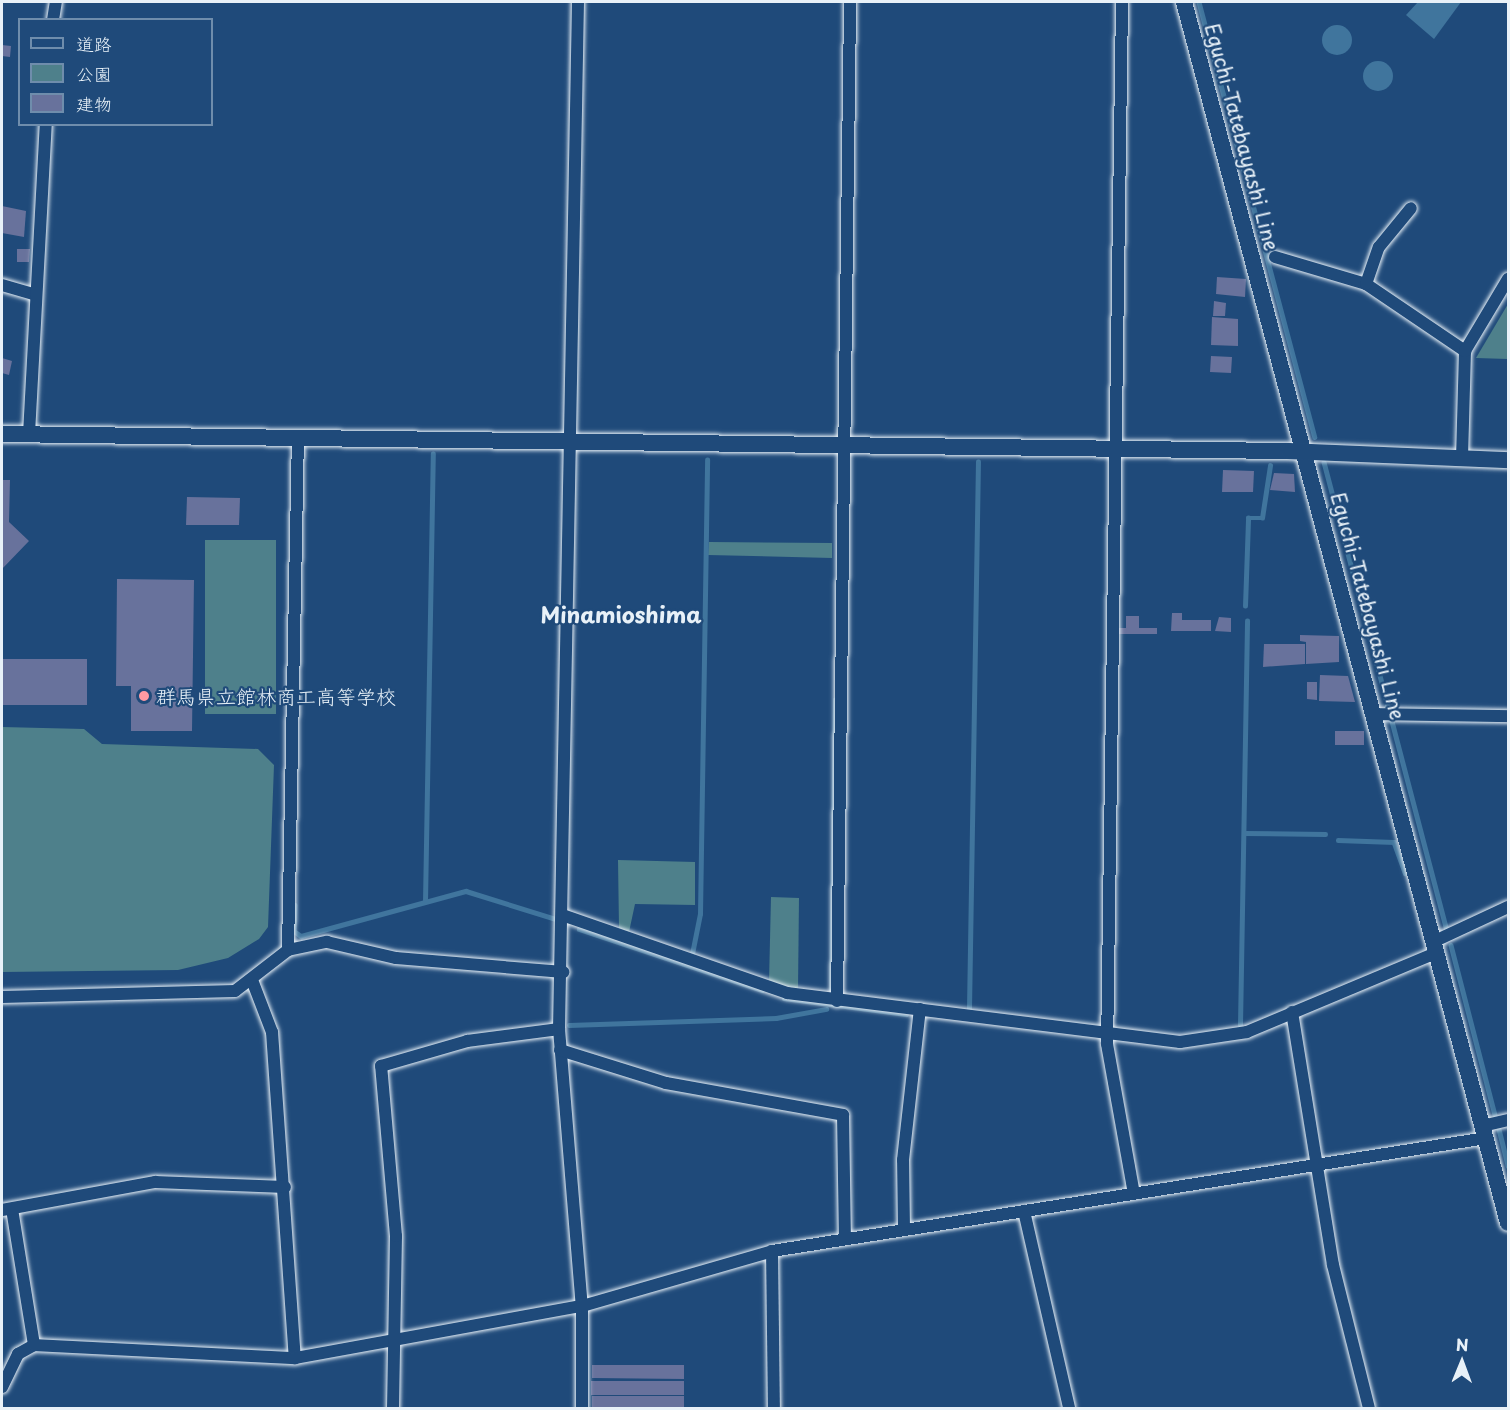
<!DOCTYPE html>
<meta charset="utf-8">
<style>
body{margin:0}
#map{position:relative;width:1510px;height:1410px;overflow:hidden;background:#1f4a7a;font-family:"Playpen Sans","Klee One",sans-serif}
div>[style]{position:absolute}
.green>*{inset:0;background:#4e808b}
.water>*{inset:0;background:#40759d}
.round{border-radius:50%}
.stream>*{height:4.5px;margin:-2.25px;padding:0 2.25px;transform-origin:2.25px;border-radius:2.25px;background:#40759d}
.building>*{inset:0;background:#68729c}
.roads{filter:drop-shadow(0 0 2px #e8f1f8) drop-shadow(0 0 2px #e8f1f8)}
.street>*{height:12px;margin:-6px;padding:0 6px;transform-origin:6px;border-radius:6px;background:#1f4a7a}
.secondary>*{height:16px;margin:-8px;padding:0 8px;transform-origin:8px;border-radius:8px;background:#1f4a7a}
.dots>*{width:16px;height:16px;translate:-50% -50%;box-sizing:border-box;border:3px solid #1f4a7a;border-radius:50%}
span{translate:-50% -50%;white-space:nowrap;text-align:center;line-height:1.15;-webkit-text-stroke:4.5px #1f4a7a;paint-order:stroke}
.street-label{font-size:20px;color:#e8f1f8}
.poi-label{font-size:20px;color:#e8f1f8}
.left{translate:0 -50%;text-align:left}
.quarter-label{font-size:22px;color:#e8f1f8;font-weight:700}
.frame{position:absolute;inset:0;border:3px solid #e8f1f8;pointer-events:none}
.legend{position:absolute;left:18px;top:18px;width:195px;height:108px;box-sizing:border-box;background:#1f4a7a;border:2px solid #6f8dac;margin:0;padding:8px 10px;list-style:none;font-size:18px;color:#e8f1f8}
.legend li{display:flex;align-items:center;gap:12px;height:30px}
.legend b{width:30px;border:2px solid #6f8dac}
.north{position:absolute;left:1432px;top:1332px;width:60px;height:60px;-webkit-text-stroke:4px #1f4a7a;paint-order:stroke;rotate:1deg;font-size:16px;font-weight:700;line-height:24px;text-align:center;color:#e8f1f8}
.north::after{content:'';display:block;margin:auto;width:21px;height:27px;background:#e8f1f8;clip-path:polygon(50% 0,100% 100%,50% 72%,0 100%)}
</style>
<div id="map">
<div class="green">
<div style="clip-path:polygon(1508px 304px,1508px 359px,1476px 358px)"></div>
<div style="clip-path:polygon(205px 540px,276px 540px,276px 714px,205px 714px)"></div>
<div style="clip-path:polygon(709px 542px,832px 543px,832px 558px,708px 555px)"></div>
<div style="clip-path:polygon(2px 727px,84px 729px,102px 744px,258px 749px,274px 765px,268px 927px,259px 939px,228px 958px,178px 970px,2px 972px)"></div>
<div style="clip-path:polygon(618px 860px,695px 862px,695px 905px,635px 904px,629px 932px,619px 928px)"></div>
<div style="clip-path:polygon(771px 897px,799px 898px,798px 989px,769px 982px)"></div>
</div>
<div class="water">
<div style="clip-path:polygon(1418px 2px,1461px 2px,1434px 39px,1406px 15px)"></div>
<div class="round" style="left:1322px;top:25px;width:30px;height:30px"></div>
<div class="round" style="left:1363px;top:61px;width:30px;height:30px"></div>
</div>
<div class="stream">
<div style="left:1199px;top:2px;width:450px;rotate:75.1deg"></div>
<div style="left:1324px;top:462px;width:484px;rotate:75.3deg"></div>
<div style="left:1245px;top:606px;width:88px;rotate:-88deg"></div>
<div style="left:1248px;top:518px;width:14px"></div>
<div style="left:1262px;top:518px;width:53px;rotate:-81.3deg"></div>
<div style="left:1244px;top:833px;width:81px;rotate:0.7deg"></div>
<div style="left:1338px;top:840px;width:56px;rotate:2deg"></div>
<div style="left:1394px;top:842px;width:33px;rotate:70deg"></div>
<div style="left:425px;top:902px;width:448px;rotate:-89deg"></div>
<div style="left:295px;top:905px;width:26px;rotate:92deg"></div>
<div style="left:294px;top:931px;width:9px;rotate:36deg"></div>
<div style="left:301px;top:936px;width:171px;rotate:-15.3deg"></div>
<div style="left:466px;top:891px;width:94px;rotate:17.3deg"></div>
<div style="left:579px;top:929px;width:193px;rotate:18.4deg"></div>
<div style="left:1451px;top:945px;width:176px;rotate:75.5deg"></div>
<div style="left:692px;top:954px;width:41px;rotate:-78.7deg"></div>
<div style="left:700px;top:914px;width:454px;rotate:-89.1deg"></div>
<div style="left:831px;top:993px;width:293px;rotate:-89.2deg"></div>
<div style="left:784px;top:998px;width:123px;rotate:7.5deg"></div>
<div style="left:969px;top:1009px;width:547px;rotate:-89.06deg"></div>
<div style="left:569px;top:1025px;width:207px;rotate:-1.9deg"></div>
<div style="left:776px;top:1018px;width:51px;rotate:-10.2deg"></div>
<div style="left:1240px;top:1025px;width:404px;rotate:-89deg"></div>
<div style="left:1499px;top:1129px;width:38px;rotate:76deg"></div>
</div>
<div class="building">
<div style="clip-path:polygon(2px 45px,11px 46px,10px 57px,2px 56px)"></div>
<div style="clip-path:polygon(2px 206px,26px 211px,24px 237px,2px 233px)"></div>
<div style="clip-path:polygon(17px 249px,30px 249px,29px 262px,17px 262px)"></div>
<div style="clip-path:polygon(1217px 277px,1246px 279px,1245px 297px,1216px 294px)"></div>
<div style="clip-path:polygon(1214px 301px,1226px 303px,1225px 316px,1213px 316px)"></div>
<div style="clip-path:polygon(1212px 317px,1238px 319px,1238px 346px,1211px 345px)"></div>
<div style="clip-path:polygon(1211px 356px,1232px 357px,1231px 373px,1210px 372px)"></div>
<div style="clip-path:polygon(2px 358px,12px 361px,9px 375px,2px 373px)"></div>
<div style="clip-path:polygon(1223px 470px,1254px 471px,1253px 492px,1222px 492px)"></div>
<div style="clip-path:polygon(1274px 473px,1294px 474px,1295px 492px,1270px 490px)"></div>
<div style="clip-path:polygon(2px 480px,10px 480px,9px 522px,29px 541px,2px 569px)"></div>
<div style="clip-path:polygon(187px 497px,240px 498px,239px 525px,186px 525px)"></div>
<div style="clip-path:polygon(117px 579px,194px 580px,192px 731px,131px 731px,131px 686px,116px 686px)"></div>
<div style="clip-path:polygon(1172px 613px,1182px 613px,1182px 620px,1211px 620px,1211px 631px,1171px 631px)"></div>
<div style="clip-path:polygon(1126px 616px,1139px 616px,1139px 628px,1157px 628px,1157px 634px,1117px 634px,1117px 628px,1126px 628px)"></div>
<div style="clip-path:polygon(1219px 617px,1231px 618px,1231px 632px,1215px 631px)"></div>
<div style="clip-path:polygon(1300px 635px,1339px 636px,1339px 662px,1306px 664px,1306px 642px,1300px 641px)"></div>
<div style="clip-path:polygon(1264px 644px,1305px 644px,1305px 664px,1263px 667px)"></div>
<div style="clip-path:polygon(2px 659px,87px 659px,87px 705px,2px 705px)"></div>
<div style="clip-path:polygon(1320px 675px,1348px 676px,1355px 702px,1319px 701px)"></div>
<div style="clip-path:polygon(1307px 682px,1317px 682px,1317px 700px,1307px 699px)"></div>
<div style="clip-path:polygon(1335px 731px,1364px 731px,1364px 745px,1335px 745px)"></div>
<div style="clip-path:polygon(592px 1365px,684px 1365px,684px 1379px,592px 1378px)"></div>
<div style="clip-path:polygon(591px 1381px,684px 1381px,684px 1395px,591px 1395px)"></div>
<div style="clip-path:polygon(592px 1396px,684px 1396px,684px 1408px,592px 1408px)"></div>
</div>
<div class="roads">
<div class="street">
<div style="left:578px;top:2px;width:1027px;rotate:91.06deg"></div>
<div style="left:559px;top:1029px;width:278px;rotate:85.3deg"></div>
<div style="left:582px;top:1306px;width:102px;rotate:90deg"></div>
<div style="left:1122px;top:2px;width:1042px;rotate:90.82deg"></div>
<div style="left:1107px;top:1044px;width:152px;rotate:79.8deg"></div>
<div style="left:53px;top:20px;width:18px;rotate:-81deg"></div>
<div style="left:1275px;top:257px;width:95px;rotate:16.5deg"></div>
<div style="left:1366px;top:284px;width:120px;rotate:34.1deg"></div>
<div style="left:1465px;top:351px;width:107px;rotate:91.6deg"></div>
<div style="left:1366px;top:284px;width:39px;rotate:-71deg"></div>
<div style="left:1379px;top:247px;width:50px;rotate:-50.6deg"></div>
<div style="left:2px;top:285px;width:35px;rotate:16deg"></div>
<div style="left:1465px;top:351px;width:84px;rotate:-59.2deg"></div>
<div style="left:29px;top:434px;width:310px;rotate:-86.9deg"></div>
<div style="left:1375px;top:714px;width:133px;rotate:0.9deg"></div>
<div style="left:565px;top:916px;width:235px;rotate:19.1deg"></div>
<div style="left:787px;top:993px;width:396px;rotate:7.1deg"></div>
<div style="left:1180px;top:1042px;width:68px;rotate:-8.5deg"></div>
<div style="left:1247px;top:1032px;width:207px;rotate:-22.7deg"></div>
<div style="left:1435px;top:941px;width:81px;rotate:-25deg"></div>
<div style="left:288px;top:950px;width:514px;rotate:-88.89deg"></div>
<div style="left:252px;top:980px;width:56px;rotate:69deg"></div>
<div style="left:272px;top:1032px;width:327px;rotate:86deg"></div>
<div style="left:2px;top:997px;width:233px;rotate:-1.5deg"></div>
<div style="left:235px;top:991px;width:67px;rotate:-37.7deg"></div>
<div style="left:288px;top:950px;width:40px;rotate:-12deg"></div>
<div style="left:327px;top:942px;width:71px;rotate:13.1deg"></div>
<div style="left:396px;top:958px;width:168px;rotate:4.8deg"></div>
<div style="left:837px;top:1001px;width:999px;rotate:-89.25deg"></div>
<div style="left:1292px;top:1012px;width:256px;rotate:80.8deg"></div>
<div style="left:1333px;top:1265px;width:147px;rotate:75.9deg"></div>
<div style="left:560px;top:1050px;width:111px;rotate:17.3deg"></div>
<div style="left:666px;top:1083px;width:180px;rotate:10.2deg"></div>
<div style="left:843px;top:1115px;width:124px;rotate:89.1deg"></div>
<div style="left:1482px;top:1126px;width:27px;rotate:-13deg"></div>
<div style="left:12px;top:1209px;width:138px;rotate:80.8deg"></div>
<div style="left:2px;top:1210px;width:156px;rotate:-10.4deg"></div>
<div style="left:155px;top:1182px;width:130px;rotate:2.2deg"></div>
<div style="left:1024px;top:1211px;width:202px;rotate:77.1deg"></div>
<div style="left:904px;top:1228px;width:68px;rotate:-90.8deg"></div>
<div style="left:903px;top:1160px;width:152px;rotate:-83.6deg"></div>
<div style="left:772px;top:1251px;width:157px;rotate:89.3deg"></div>
<div style="left:2px;top:1387px;width:37px;rotate:-64deg"></div>
<div style="left:18px;top:1354px;width:18px;rotate:-29deg"></div>
<div style="left:34px;top:1345px;width:261px;rotate:2.9deg"></div>
<div style="left:295px;top:1358px;width:292px;rotate:-10.3deg"></div>
<div style="left:582px;top:1306px;width:198px;rotate:-16.1deg"></div>
<div style="left:772px;top:1251px;width:723px;rotate:-8.99deg"></div>
<div style="left:393px;top:1408px;width:172px;rotate:-89deg"></div>
<div style="left:396px;top:1236px;width:171px;rotate:-95deg"></div>
<div style="left:381px;top:1066px;width:90px;rotate:-16.2deg"></div>
<div style="left:467px;top:1041px;width:93px;rotate:-7.4deg"></div>
</div>
<div class="secondary">
<div style="left:1184px;top:2px;width:1263px;rotate:75.14deg"></div>
<div style="left:2px;top:434px;width:1287px;rotate:0.76deg"></div>
<div style="left:1289px;top:451px;width:219px;rotate:2.4deg"></div>
</div>
</div>
<div class="dots">
<div style="left:144px;top:696px;background:#ff9aa2"></div>
</div>
<div class="street-label">
<span style="left:1242px;top:137px;rotate:75deg">Eguchi-Tatebayashi Line</span>
<span style="left:1368px;top:606px;rotate:75deg">Eguchi-Tatebayashi Line</span>
</div>
<div class="poi-label">
<span class="left" style="left:156px;top:696px">群馬県立館林商工高等学校</span>
</div>
<div class="quarter-label">
<span style="left:621px;top:614px">Minamioshima</span>
</div>
<div class="frame"></div>
<ul class="legend">
<li><b style="height:8px;background:#1f4a7a"></b>道路</li>
<li><b style="height:16px;background:#4e808b"></b>公園</li>
<li><b style="height:16px;background:#68729c"></b>建物</li>
</ul>
<div class="north">N</div>
</div>
